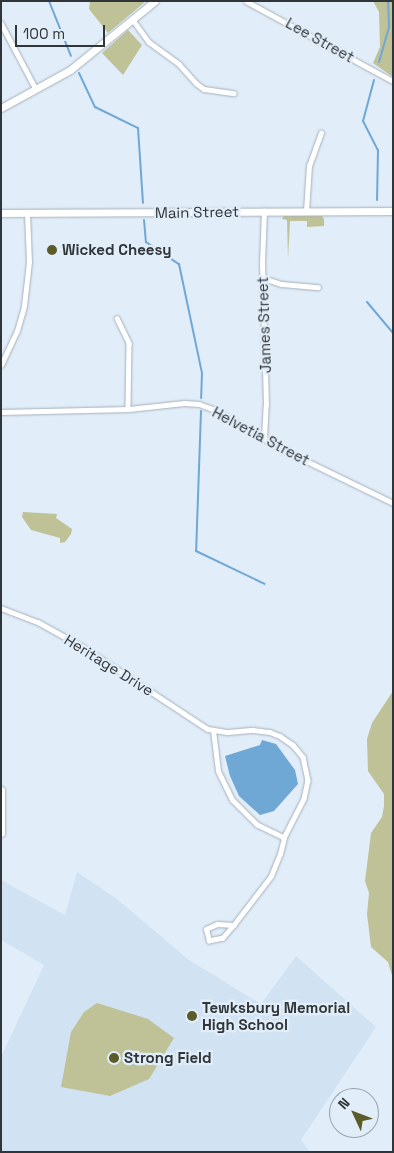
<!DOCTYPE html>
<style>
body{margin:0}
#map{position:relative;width:394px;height:1153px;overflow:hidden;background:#e1edf8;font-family:"Space Grotesk",sans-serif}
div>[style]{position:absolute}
.built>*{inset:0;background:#d1e3f3}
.green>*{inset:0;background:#bfc196}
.water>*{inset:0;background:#6fa7d5}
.stream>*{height:2px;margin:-1px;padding:0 1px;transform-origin:1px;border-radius:1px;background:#6fa7d5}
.roads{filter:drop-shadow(0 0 1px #a5b1bc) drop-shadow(0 0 1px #a5b1bc)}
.street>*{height:4.5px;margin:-2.25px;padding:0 2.25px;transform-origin:2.25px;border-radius:2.25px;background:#fff}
.secondary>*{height:7px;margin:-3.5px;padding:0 3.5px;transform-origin:3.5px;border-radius:3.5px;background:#fff}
.dots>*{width:14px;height:14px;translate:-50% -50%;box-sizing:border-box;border:2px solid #e1edf8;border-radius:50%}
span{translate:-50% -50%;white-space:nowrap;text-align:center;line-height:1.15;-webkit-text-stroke:4.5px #e1edf8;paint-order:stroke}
.street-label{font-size:15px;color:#303539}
.poi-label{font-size:15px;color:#303539;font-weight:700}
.left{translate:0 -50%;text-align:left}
.frame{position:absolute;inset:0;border:2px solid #303539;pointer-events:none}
.north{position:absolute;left:329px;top:1088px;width:50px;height:50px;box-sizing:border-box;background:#e1edf8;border:1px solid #9aa3ac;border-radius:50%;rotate:313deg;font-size:14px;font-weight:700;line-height:20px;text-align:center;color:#303539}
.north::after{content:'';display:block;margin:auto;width:18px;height:22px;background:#5b5c29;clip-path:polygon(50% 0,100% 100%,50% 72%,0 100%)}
.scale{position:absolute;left:15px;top:25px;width:90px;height:22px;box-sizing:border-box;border:2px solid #303539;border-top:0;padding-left:6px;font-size:15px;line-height:18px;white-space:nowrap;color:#303539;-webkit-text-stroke:4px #e1edf8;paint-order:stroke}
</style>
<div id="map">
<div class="built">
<div style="clip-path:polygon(77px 872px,117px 899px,189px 960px,261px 1004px,296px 956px,376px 1027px,301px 1140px,310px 1152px,1px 1152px,1px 1057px,44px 965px,1px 940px,1px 880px,65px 915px)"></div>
</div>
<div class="green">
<div style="clip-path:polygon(90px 1px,146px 1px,108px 33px,89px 9px)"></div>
<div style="clip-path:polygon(373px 1px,393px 1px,393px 77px,373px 63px,380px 47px,379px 12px)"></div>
<div style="clip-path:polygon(128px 30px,142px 45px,123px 75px,102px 53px)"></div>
<div style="clip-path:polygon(284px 216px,322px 216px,324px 219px,324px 226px,307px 227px,307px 221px,290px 221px,288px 259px,287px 220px,282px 219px)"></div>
<div style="clip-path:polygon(23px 512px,57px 514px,56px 518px,72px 529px,71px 534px,65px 542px,60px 543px,60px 538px,31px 530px,22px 517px)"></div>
<div style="clip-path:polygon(393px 691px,393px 979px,388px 962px,371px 947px,367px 914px,369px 893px,365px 881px,371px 833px,382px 817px,384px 806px,384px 794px,368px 771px,367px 739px,372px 723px)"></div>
<div style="clip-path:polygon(97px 1003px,148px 1019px,174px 1038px,149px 1079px,110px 1096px,61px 1087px,71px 1032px,84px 1012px)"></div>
</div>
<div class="water">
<div style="clip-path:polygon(262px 740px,276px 744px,295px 770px,298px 784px,274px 811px,260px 815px,239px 796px,230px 776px,225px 756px,260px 745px)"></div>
</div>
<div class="stream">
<div style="left:49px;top:1px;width:59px;rotate:68.2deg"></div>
<div style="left:379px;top:62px;width:37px;rotate:-74deg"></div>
<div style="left:389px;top:26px;width:25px;rotate:-92deg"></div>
<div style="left:79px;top:73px;width:38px;rotate:65deg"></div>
<div style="left:95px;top:107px;width:48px;rotate:26deg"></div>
<div style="left:138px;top:128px;width:75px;rotate:86.2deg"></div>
<div style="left:374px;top:80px;width:42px;rotate:105deg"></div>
<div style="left:363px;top:121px;width:33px;rotate:63deg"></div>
<div style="left:378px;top:150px;width:50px;rotate:91.1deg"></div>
<div style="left:144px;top:220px;width:22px;rotate:85deg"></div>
<div style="left:146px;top:242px;width:40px;rotate:34deg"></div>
<div style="left:179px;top:264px;width:111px;rotate:78.1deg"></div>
<div style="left:202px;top:373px;width:25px;rotate:92deg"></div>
<div style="left:367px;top:302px;width:40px;rotate:50deg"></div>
<div style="left:201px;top:411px;width:140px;rotate:92deg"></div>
<div style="left:196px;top:551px;width:76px;rotate:25.6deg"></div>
</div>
<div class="roads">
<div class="street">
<div style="left:246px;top:1px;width:167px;rotate:28.6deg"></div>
<div style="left:133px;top:20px;width:27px;rotate:54deg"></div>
<div style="left:149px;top:42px;width:37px;rotate:36deg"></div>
<div style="left:179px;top:64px;width:25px;rotate:48deg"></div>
<div style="left:196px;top:83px;width:10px;rotate:37deg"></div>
<div style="left:204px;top:89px;width:30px;rotate:8deg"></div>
<div style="left:1px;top:23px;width:75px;rotate:62.1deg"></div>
<div style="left:306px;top:211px;width:45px;rotate:-86.2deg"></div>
<div style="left:309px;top:166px;width:35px;rotate:-70deg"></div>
<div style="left:263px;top:278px;width:20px;rotate:18deg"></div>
<div style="left:282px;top:284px;width:36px;rotate:5deg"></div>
<div style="left:117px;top:318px;width:28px;rotate:64deg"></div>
<div style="left:129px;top:343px;width:66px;rotate:90.9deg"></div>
<div style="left:1px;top:365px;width:38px;rotate:-65deg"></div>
<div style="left:17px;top:331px;width:26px;rotate:-74deg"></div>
<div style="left:24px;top:306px;width:44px;rotate:-83.5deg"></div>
<div style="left:29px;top:262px;width:49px;rotate:-92.3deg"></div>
<div style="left:1px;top:412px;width:128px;rotate:-1.3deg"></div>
<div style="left:129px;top:409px;width:55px;rotate:-6.2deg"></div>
<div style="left:184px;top:403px;width:15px;rotate:4deg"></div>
<div style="left:199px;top:404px;width:15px;rotate:20deg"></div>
<div style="left:213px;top:409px;width:82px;rotate:30deg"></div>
<div style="left:284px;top:450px;width:121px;rotate:25.9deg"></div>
<div style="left:264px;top:438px;width:33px;rotate:-87deg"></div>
<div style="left:266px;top:405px;width:142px;rotate:-91.6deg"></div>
<div style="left:262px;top:263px;width:52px;rotate:-87.8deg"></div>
<div style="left:1px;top:608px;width:40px;rotate:21deg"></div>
<div style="left:38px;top:622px;width:51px;rotate:29.1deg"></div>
<div style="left:83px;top:647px;width:149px;rotate:33.3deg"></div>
<div style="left:208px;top:729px;width:20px;rotate:9deg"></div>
<div style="left:228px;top:732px;width:25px;rotate:-5deg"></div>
<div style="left:253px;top:730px;width:17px;rotate:7deg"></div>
<div style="left:270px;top:732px;width:11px;rotate:22deg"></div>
<div style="left:280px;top:736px;width:16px;rotate:35deg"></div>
<div style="left:293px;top:745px;width:16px;rotate:50deg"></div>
<div style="left:303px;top:757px;width:24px;rotate:78deg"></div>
<div style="left:308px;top:780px;width:19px;rotate:102deg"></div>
<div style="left:304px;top:799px;width:44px;rotate:117.1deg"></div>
<div style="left:284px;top:838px;width:30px;rotate:-154deg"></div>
<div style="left:257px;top:825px;width:35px;rotate:-135deg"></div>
<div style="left:232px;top:800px;width:32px;rotate:-116deg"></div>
<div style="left:218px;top:771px;width:41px;rotate:-97deg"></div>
<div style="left:235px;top:923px;width:59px;rotate:-52.5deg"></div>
<div style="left:271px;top:876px;width:24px;rotate:-68deg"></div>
<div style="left:280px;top:854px;width:16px;rotate:-76deg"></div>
<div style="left:217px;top:924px;width:17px;rotate:3deg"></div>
<div style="left:234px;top:925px;width:17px;rotate:130deg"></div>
<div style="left:223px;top:938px;width:14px;rotate:168deg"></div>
<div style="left:209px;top:941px;width:12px;rotate:-104deg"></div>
<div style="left:206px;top:929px;width:12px;rotate:-24deg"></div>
</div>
<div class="secondary">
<div style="left:1px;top:108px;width:79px;rotate:-28.8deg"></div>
<div style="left:70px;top:70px;width:109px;rotate:-39.1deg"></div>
<div style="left:1px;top:213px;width:392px;rotate:-0.3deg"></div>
<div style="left:1px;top:790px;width:43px;rotate:90deg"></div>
</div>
</div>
<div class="dots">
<div style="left:52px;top:250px;background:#5b5c29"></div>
<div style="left:192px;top:1016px;background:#5b5c29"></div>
<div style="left:114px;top:1058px;background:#5b5c29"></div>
</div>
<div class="street-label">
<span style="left:320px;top:40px;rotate:29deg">Lee Street</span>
<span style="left:197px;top:212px;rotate:-1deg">Main Street</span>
<span style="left:264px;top:325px;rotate:-92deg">James Street</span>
<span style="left:261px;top:436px;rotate:28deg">Helvetia Street</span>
<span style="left:109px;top:665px;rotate:32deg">Heritage Drive</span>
</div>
<div class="poi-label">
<span class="left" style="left:62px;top:250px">Wicked Cheesy</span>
<span class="left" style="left:202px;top:1016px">Tewksbury Memorial<br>High School</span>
<span class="left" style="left:124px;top:1058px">Strong Field</span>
</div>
<div class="frame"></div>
<div class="north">N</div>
<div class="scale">100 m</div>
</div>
